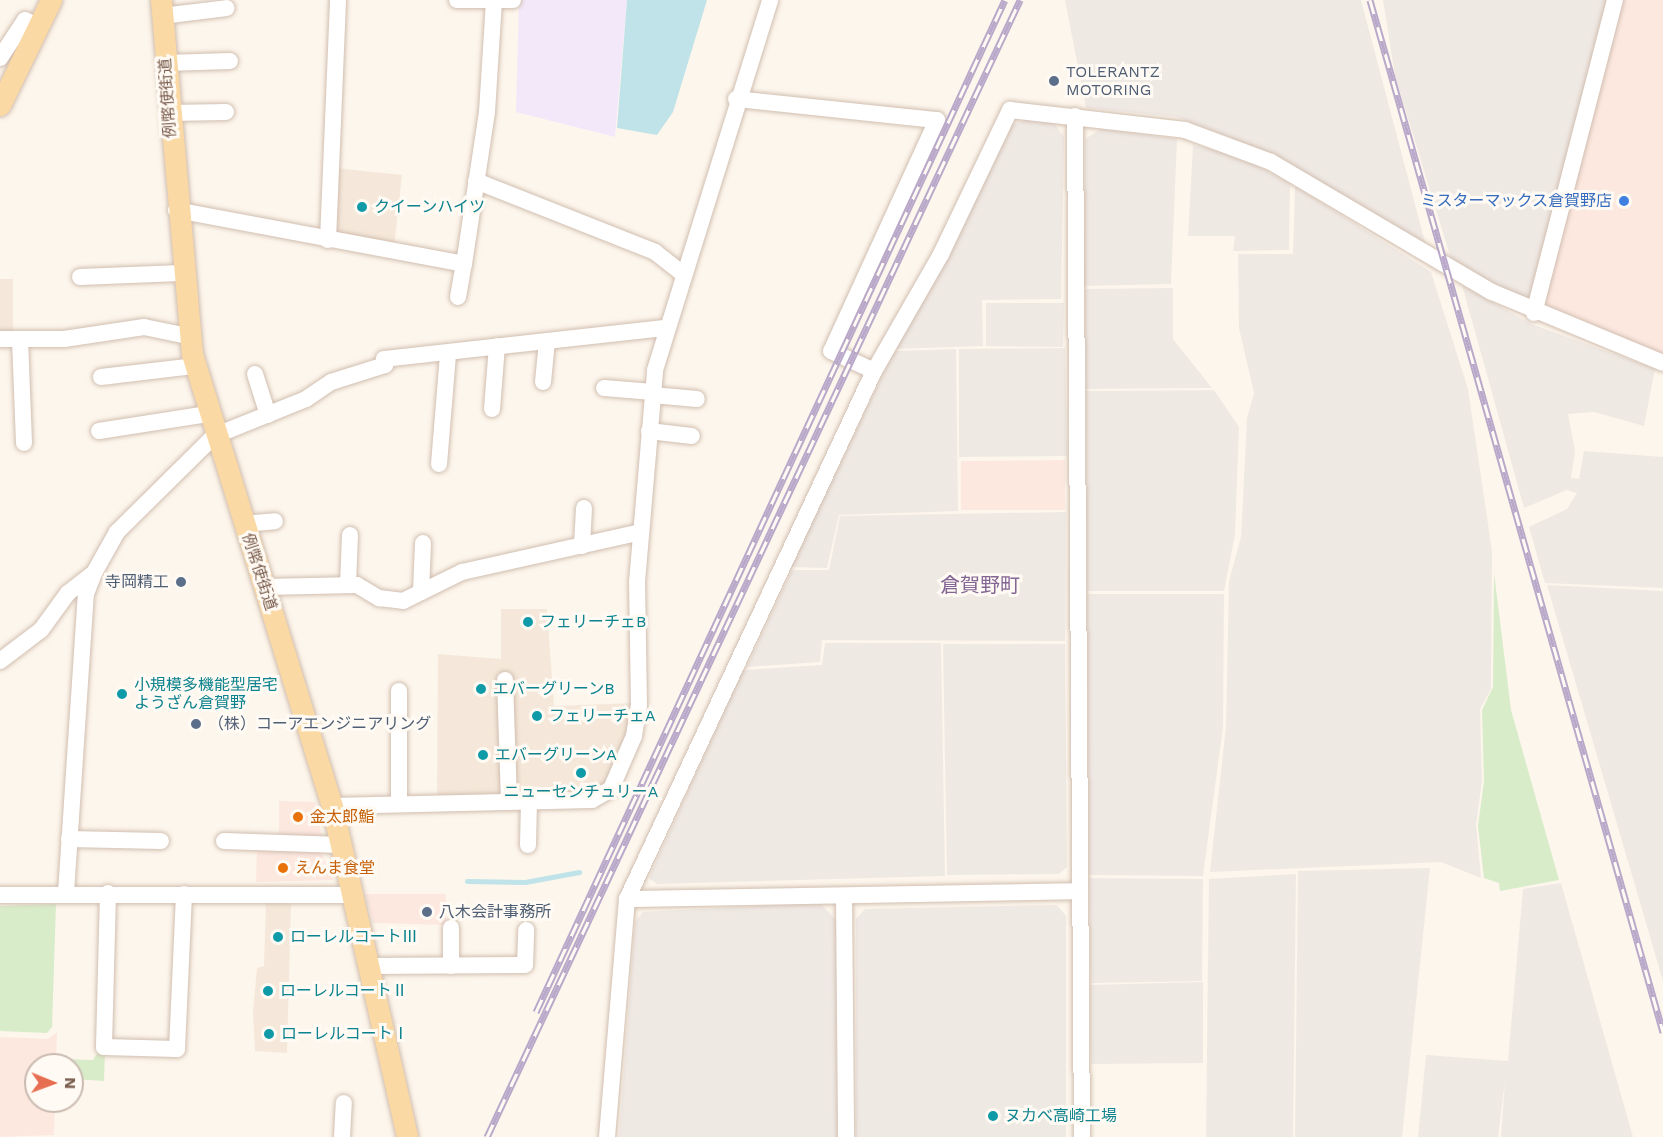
<!DOCTYPE html>
<meta charset="utf-8">
<style>
body{margin:0}
#map{position:relative;width:1663px;height:1137px;overflow:hidden;background:#fdf6ec;font-family:"Work Sans","Noto Sans JP",sans-serif}
div>[style]{position:absolute}
.residential>*{inset:0;background:#f5e8da}
.commercial>*{inset:0;background:#fde8e0}
.industrial>*{inset:0;background:#efe9e4}
.education>*{inset:0;background:#f3e8fa}
.green>*{inset:0;background:#d8ecc9}
.water>*{inset:0;background:#bfe3e8}
.stream>*{height:5px;margin:-2.5px;padding:0 2.5px;transform-origin:2.5px;border-radius:2.5px;background:#bfe3e8}
.roads{filter:drop-shadow(0 0 2px #d1beb0) drop-shadow(0 0 2px #d1beb0)}
.minor>*{height:16px;margin:-8px;padding:0 8px;transform-origin:8px;border-radius:8px;background:#fff}
.major>*{height:21px;margin:-10.5px;padding:0 10.5px;transform-origin:10.5px;border-radius:10.5px;background:#fbd9a5}
.rail>*{height:7px;margin-top:-3.5px;transform-origin:0;background:repeating-linear-gradient(90deg,#fffaf3 0 14px,#b9a8c9 0 28px);box-sizing:border-box;border-block:2px solid #b9a8c9}
.dots>*{width:16px;height:16px;translate:-50% -50%;box-sizing:border-box;border:3px solid #fffaf3;border-radius:50%}
span{translate:-50% -50%;white-space:nowrap;text-align:center;line-height:1.15;-webkit-text-stroke:6px #fffaf3;paint-order:stroke}
.service-label{font-size:16px;color:#4e5e75}
.left{translate:0 -50%;text-align:left}
.right{translate:-100% -50%;text-align:right}
.street-label{font-size:16px;color:#7a5c4d}
.shop-label{font-size:16px;color:#366cbe}
.culture-label{font-size:16px;color:#0d838f}
.food-label{font-size:16px;color:#c56008}
.quarter-label{font-size:20px;color:#846695}
.north{position:absolute;left:24px;top:1053px;width:60px;height:60px;box-sizing:border-box;background:#fffaf3;border:2px solid #cabbb1;border-radius:50%;rotate:91deg;font-size:16px;font-weight:700;line-height:24px;text-align:center;color:#7a5c4d}
.north::after{content:'';display:block;margin:auto;width:21px;height:27px;background:#e76f51;clip-path:polygon(50% 0,100% 100%,50% 72%,0 100%)}
</style>
<div id="map">
<div class="residential">
<div style="clip-path:polygon(336px 168px,402px 175px,394px 248px,331px 237px)"></div>
<div style="clip-path:polygon(0 279px,13px 279px,13px 334px,0 334px)"></div>
<div style="clip-path:polygon(501px 609px,547px 609px,554px 706px,633px 703px,631px 733px,606px 789px,596px 795px,437px 795px,438px 654px,501px 659px)"></div>
<div style="clip-path:polygon(266px 901px,291px 904px,287px 1053px,255px 1051px,253px 1011px,257px 968px,264px 966px)"></div>
</div>
<div class="commercial">
<div style="clip-path:polygon(1621px 0,1663px 0,1663px 355px,1546px 313px,1543px 301px)"></div>
<div style="clip-path:polygon(1065px 460px,1065px 510px,961px 510px,961px 461px)"></div>
<div style="clip-path:polygon(279px 801px,315px 802px,322px 838px,279px 837px)"></div>
<div style="clip-path:polygon(257px 848px,320px 851px,334px 880px,256px 882px)"></div>
<div style="clip-path:polygon(365px 894px,446px 894px,446px 925px,373px 923px)"></div>
<div style="clip-path:polygon(57px 1032px,56px 1065px,36px 1065px,36px 1101px,55px 1101px,54px 1135px,0 1137px,0 1037px,48px 1039px)"></div>
</div>
<div class="industrial">
<div style="clip-path:polygon(1065px 0,1361px 0,1426px 246px,1247px 144px,1177px 117px,1086px 108px)"></div>
<div style="clip-path:polygon(1383px 0,1607px 0,1530px 304px,1452px 262px,1395px 76px)"></div>
<div style="clip-path:polygon(1026px 120px,1054px 123px,1064px 137px,1061px 299px,982px 300px,983px 346px,895px 349px,1011px 125px)"></div>
<div style="clip-path:polygon(1101px 129px,1177px 139px,1171px 284px,1084px 286px,1085px 139px)"></div>
<div style="clip-path:polygon(1193px 145px,1242px 157px,1290px 184px,1289px 250px,1233px 251px,1235px 236px,1188px 236px)"></div>
<div style="clip-path:polygon(1295px 186px,1431px 272px,1468px 389px,1492px 551px,1491px 689px,1480px 709px,1482px 781px,1476px 825px,1481px 878px,1441px 862px,1210px 872px,1226px 726px,1229px 581px,1241px 537px,1247px 418px,1254px 393px,1239px 328px,1238px 254px,1293px 254px)"></div>
<div style="clip-path:polygon(1462px 285px,1531px 324px,1655px 369px,1644px 426px,1594px 412px,1568px 414px,1575px 451px,1571px 478px,1579px 479px,1584px 451px,1663px 457px,1663px 588px,1545px 583px,1529px 527px,1567px 509px,1577px 493px,1567px 490px,1524px 508px)"></div>
<div style="clip-path:polygon(1173px 288px,1173px 339px,1212px 388px,1086px 389px,1085px 289px)"></div>
<div style="clip-path:polygon(986px 303px,1064px 303px,1063px 347px,986px 346px)"></div>
<div style="clip-path:polygon(1065px 348px,1067px 456px,959px 457px,959px 349px)"></div>
<div style="clip-path:polygon(956px 349px,958px 511px,839px 515px,827px 568px,791px 567px,894px 351px)"></div>
<div style="clip-path:polygon(1214px 390px,1239px 427px,1235px 534px,1224px 591px,1087px 591px,1086px 391px)"></div>
<div style="clip-path:polygon(1066px 512px,1065px 641px,822px 640px,820px 662px,747px 667px,792px 570px,829px 570px,840px 516px)"></div>
<div style="clip-path:polygon(1547px 585px,1663px 591px,1663px 981px)"></div>
<div style="clip-path:polygon(1087px 594px,1224px 594px,1223px 727px,1203px 876px,1089px 875px)"></div>
<div style="clip-path:polygon(825px 643px,941px 643px,945px 876px,657px 884px,649px 878px,743px 670px,822px 665px)"></div>
<div style="clip-path:polygon(943px 644px,1065px 644px,1067px 867px,1059px 874px,947px 875px)"></div>
<div style="clip-path:polygon(1430px 868px,1402px 1137px,1295px 1137px,1298px 871px)"></div>
<div style="clip-path:polygon(1296px 874px,1293px 1137px,1206px 1137px,1209px 879px)"></div>
<div style="clip-path:polygon(1089px 878px,1203px 879px,1202px 981px,1091px 983px)"></div>
<div style="clip-path:polygon(1561px 883px,1633px 1137px,1501px 1137px,1505px 1081px,1498px 1137px,1418px 1137px,1426px 1055px,1508px 1061px,1523px 889px)"></div>
<div style="clip-path:polygon(820px 903px,836px 920px,837px 1137px,619px 1137px,635px 922px,643px 912px)"></div>
<div style="clip-path:polygon(1057px 905px,1066px 916px,1066px 1137px,856px 1137px,856px 919px,865px 909px)"></div>
<div style="clip-path:polygon(1203px 982px,1203px 1063px,1091px 1064px,1090px 985px)"></div>
</div>
<div class="education">
<div style="clip-path:polygon(519px 0,627px 0,615px 137px,516px 112px)"></div>
</div>
<div class="green">
<div style="clip-path:polygon(1494px 573px,1511px 710px,1559px 880px,1500px 891px,1499px 883px,1484px 878px,1478px 826px,1484px 781px,1482px 710px,1493px 687px)"></div>
<div style="clip-path:polygon(56px 904px,52px 1027px,47px 1033px,0 1031px,0 906px)"></div>
<div style="clip-path:polygon(98px 1052px,105px 1052px,104px 1081px,72px 1079px,72px 1065px,64px 1065px,64px 1059px,93px 1060px)"></div>
</div>
<div class="water">
<div style="clip-path:polygon(627px 0,707px 0,673px 112px,657px 135px,617px 128px)"></div>
</div>
<div class="stream">
<div style="left:467px;top:881px;width:58px;rotate:1deg"></div>
<div style="left:525px;top:882px;width:55px;rotate:-10.5deg"></div>
</div>
<div class="roads">
<div class="minor">
<div style="left:457px;top:0;width:56px"></div>
<div style="left:162px;top:16px;width:65px;rotate:-7deg"></div>
<div style="left:0;top:58px;width:45px;rotate:-56.7deg"></div>
<div style="left:25px;top:20px;width:14px;rotate:25deg"></div>
<div style="left:166px;top:63px;width:64px;rotate:-1.8deg"></div>
<div style="left:736px;top:99px;width:202px;rotate:6deg"></div>
<div style="left:937px;top:120px;width:254px;rotate:114.6deg"></div>
<div style="left:831px;top:351px;width:47px;rotate:24.9deg"></div>
<div style="left:170px;top:113px;width:56px;rotate:-1deg"></div>
<div style="left:1075px;top:116px;width:1021px;rotate:89.61deg"></div>
<div style="left:476px;top:181px;width:193px;rotate:21.6deg"></div>
<div style="left:655px;top:252px;width:34px;rotate:38deg"></div>
<div style="left:176px;top:210px;width:293px;rotate:10.6deg"></div>
<div style="left:464px;top:264px;width:154px;rotate:-81.4deg"></div>
<div style="left:487px;top:112px;width:111px;rotate:-86.4deg"></div>
<div style="left:328px;top:240px;width:240px;rotate:-87.6deg"></div>
<div style="left:80px;top:277px;width:101px;rotate:-2.3deg"></div>
<div style="left:458px;top:297px;width:34px;rotate:-80deg"></div>
<div style="left:1534px;top:313px;width:323px;rotate:-75.5deg"></div>
<div style="left:0;top:339px;width:64px"></div>
<div style="left:64px;top:339px;width:81px;rotate:-8.5deg"></div>
<div style="left:144px;top:327px;width:45px;rotate:11.6deg"></div>
<div style="left:20px;top:339px;width:104px;rotate:87.8deg"></div>
<div style="left:255px;top:374px;width:43px;rotate:72.4deg"></div>
<div style="left:101px;top:377px;width:95px;rotate:-6.7deg"></div>
<div style="left:543px;top:382px;width:41px;rotate:-84.4deg"></div>
<div style="left:604px;top:388px;width:49px;rotate:4.7deg"></div>
<div style="left:653px;top:395px;width:44px;rotate:5.2deg"></div>
<div style="left:492px;top:409px;width:63px;rotate:-85.5deg"></div>
<div style="left:99px;top:431px;width:110px;rotate:-8.9deg"></div>
<div style="left:649px;top:431px;width:43px;rotate:6.6deg"></div>
<div style="left:439px;top:464px;width:110px;rotate:-85.3deg"></div>
<div style="left:243px;top:524px;width:32px;rotate:-5deg"></div>
<div style="left:582px;top:546px;width:38px;rotate:-87deg"></div>
<div style="left:348px;top:585px;width:50px;rotate:-87.7deg"></div>
<div style="left:264px;top:587px;width:93px;rotate:-1.2deg"></div>
<div style="left:357px;top:585px;width:26px;rotate:31deg"></div>
<div style="left:379px;top:598px;width:24px;rotate:7deg"></div>
<div style="left:403px;top:601px;width:66px;rotate:-26.2deg"></div>
<div style="left:462px;top:572px;width:183px;rotate:-12.6deg"></div>
<div style="left:421px;top:591px;width:48px;rotate:-87.6deg"></div>
<div style="left:0;top:661px;width:51px;rotate:-37.1deg"></div>
<div style="left:41px;top:630px;width:46px;rotate:-53.9deg"></div>
<div style="left:68px;top:593px;width:33px;rotate:-38deg"></div>
<div style="left:94px;top:573px;width:47px;rotate:-60.7deg"></div>
<div style="left:117px;top:532px;width:136px;rotate:-44.7deg"></div>
<div style="left:214px;top:436px;width:99px;rotate:-21.9deg"></div>
<div style="left:306px;top:399px;width:30px;rotate:-34deg"></div>
<div style="left:331px;top:382px;width:57px;rotate:-17.5deg"></div>
<div style="left:385px;top:365px;width:6px;rotate:-99deg"></div>
<div style="left:384px;top:359px;width:283px;rotate:-6.3deg"></div>
<div style="left:505px;top:680px;width:122px;rotate:88.1deg"></div>
<div style="left:399px;top:804px;width:113px;rotate:-90deg"></div>
<div style="left:332px;top:806px;width:260px;rotate:-1.3deg"></div>
<div style="left:592px;top:800px;width:22px;rotate:-30deg"></div>
<div style="left:611px;top:789px;width:58px;rotate:-66.5deg"></div>
<div style="left:634px;top:736px;width:30px;rotate:-81deg"></div>
<div style="left:639px;top:706px;width:124px;rotate:-90.9deg"></div>
<div style="left:637px;top:582px;width:213px;rotate:-85.1deg"></div>
<div style="left:655px;top:370px;width:387px;rotate:-72.7deg"></div>
<div style="left:69px;top:839px;width:92px;rotate:1.2deg"></div>
<div style="left:224px;top:841px;width:117px;rotate:2deg"></div>
<div style="left:528px;top:845px;width:44px;rotate:-88.7deg"></div>
<div style="left:66px;top:893px;width:300px;rotate:-86.2deg"></div>
<div style="left:86px;top:594px;width:22px;rotate:-69deg"></div>
<div style="left:108px;top:893px;width:154px;rotate:91.5deg"></div>
<div style="left:104px;top:1047px;width:73px;rotate:1.6deg"></div>
<div style="left:177px;top:1049px;width:155px;rotate:-87.4deg"></div>
<div style="left:0;top:895px;width:353px"></div>
<div style="left:844px;top:896px;width:241px;rotate:89.5deg"></div>
<div style="left:627px;top:899px;width:452px;rotate:-1deg"></div>
<div style="left:368px;top:966px;width:157px;rotate:-0.4deg"></div>
<div style="left:525px;top:965px;width:35px;rotate:-88deg"></div>
<div style="left:451px;top:966px;width:38px;rotate:-90deg"></div>
<div style="left:342px;top:1137px;width:34px;rotate:-87deg"></div>
<div style="left:607px;top:1137px;width:239px;rotate:-85.2deg"></div>
<div style="left:627px;top:899px;width:583px;rotate:-64.93deg"></div>
<div style="left:874px;top:371px;width:135px;rotate:-60.2deg"></div>
<div style="left:941px;top:254px;width:160px;rotate:-64.4deg"></div>
<div style="left:1010px;top:110px;width:176px;rotate:6.5deg"></div>
<div style="left:1185px;top:130px;width:92px;rotate:20.4deg"></div>
<div style="left:1271px;top:162px;width:256px;rotate:30.5deg"></div>
<div style="left:1492px;top:292px;width:185px;rotate:22.5deg"></div>
</div>
<div class="major">
<div style="left:161px;top:0;width:355px;rotate:85deg"></div>
<div style="left:192px;top:354px;width:473px;rotate:72.8deg"></div>
<div style="left:332px;top:806px;width:339px;rotate:77.2deg"></div>
<div style="left:0;top:105px;width:117px;rotate:-64.1deg"></div>
</div>
</div>
<div class="rail">
<div style="left:1370px;top:0;width:1073px;rotate:74.15deg"></div>
<div style="left:536px;top:1012px;width:1115px;rotate:-65.14deg"></div>
<div style="left:487px;top:1137px;width:1256px;rotate:-64.88deg"></div>
</div>
<div class="dots">
<div style="left:1054px;top:81px;background:#5c6f8a"></div>
<div style="left:1624px;top:201px;background:#3f7fe0"></div>
<div style="left:362px;top:207px;background:#0f9aa8"></div>
<div style="left:181px;top:582px;background:#5c6f8a"></div>
<div style="left:528px;top:622px;background:#0f9aa8"></div>
<div style="left:481px;top:689px;background:#0f9aa8"></div>
<div style="left:122px;top:694px;background:#0f9aa8"></div>
<div style="left:537px;top:716px;background:#0f9aa8"></div>
<div style="left:196px;top:724px;background:#5c6f8a"></div>
<div style="left:483px;top:755px;background:#0f9aa8"></div>
<div style="left:581px;top:773px;background:#0f9aa8"></div>
<div style="left:298px;top:817px;background:#e8710a"></div>
<div style="left:283px;top:868px;background:#e8710a"></div>
<div style="left:427px;top:912px;background:#5c6f8a"></div>
<div style="left:278px;top:937px;background:#0f9aa8"></div>
<div style="left:268px;top:991px;background:#0f9aa8"></div>
<div style="left:269px;top:1034px;background:#0f9aa8"></div>
<div style="left:993px;top:1116px;background:#0f9aa8"></div>
</div>
<div class="service-label">
<span class="left" style="left:1066px;top:81px">TOLERANTZ<br>MOTORING</span>
<span class="right" style="left:169px;top:582px">寺岡精工</span>
<span class="left" style="left:208px;top:724px">（株）コーアエンジニアリング</span>
<span class="left" style="left:439px;top:912px">八木会計事務所</span>
</div>
<div class="street-label">
<span style="left:168px;top:98px;rotate:-94deg">例幣使街道</span>
<span style="left:259px;top:572px;rotate:72deg">例幣使街道</span>
</div>
<div class="shop-label">
<span class="right" style="left:1612px;top:201px">ミスターマックス倉賀野店</span>
</div>
<div class="culture-label">
<span class="left" style="left:374px;top:207px">クイーンハイツ</span>
<span class="left" style="left:540px;top:622px">フェリーチェB</span>
<span class="left" style="left:134px;top:694px">小規模多機能型居宅<br>ようざん倉賀野</span>
<span class="left" style="left:493px;top:689px">エバーグリーンB</span>
<span class="left" style="left:549px;top:716px">フェリーチェA</span>
<span class="left" style="left:495px;top:755px">エバーグリーンA</span>
<span style="left:581px;top:792px">ニューセンチュリーA</span>
<span class="left" style="left:290px;top:937px">ローレルコートⅢ</span>
<span class="left" style="left:280px;top:991px">ローレルコートⅡ</span>
<span class="left" style="left:281px;top:1034px">ローレルコートⅠ</span>
<span class="left" style="left:1005px;top:1116px">ヌカべ高崎工場</span>
</div>
<div class="food-label">
<span class="left" style="left:310px;top:817px">金太郎鮨</span>
<span class="left" style="left:295px;top:868px">えんま食堂</span>
</div>
<div class="quarter-label">
<span style="left:980px;top:585px">倉賀野町</span>
</div>
<div class="north">N</div>
</div>
